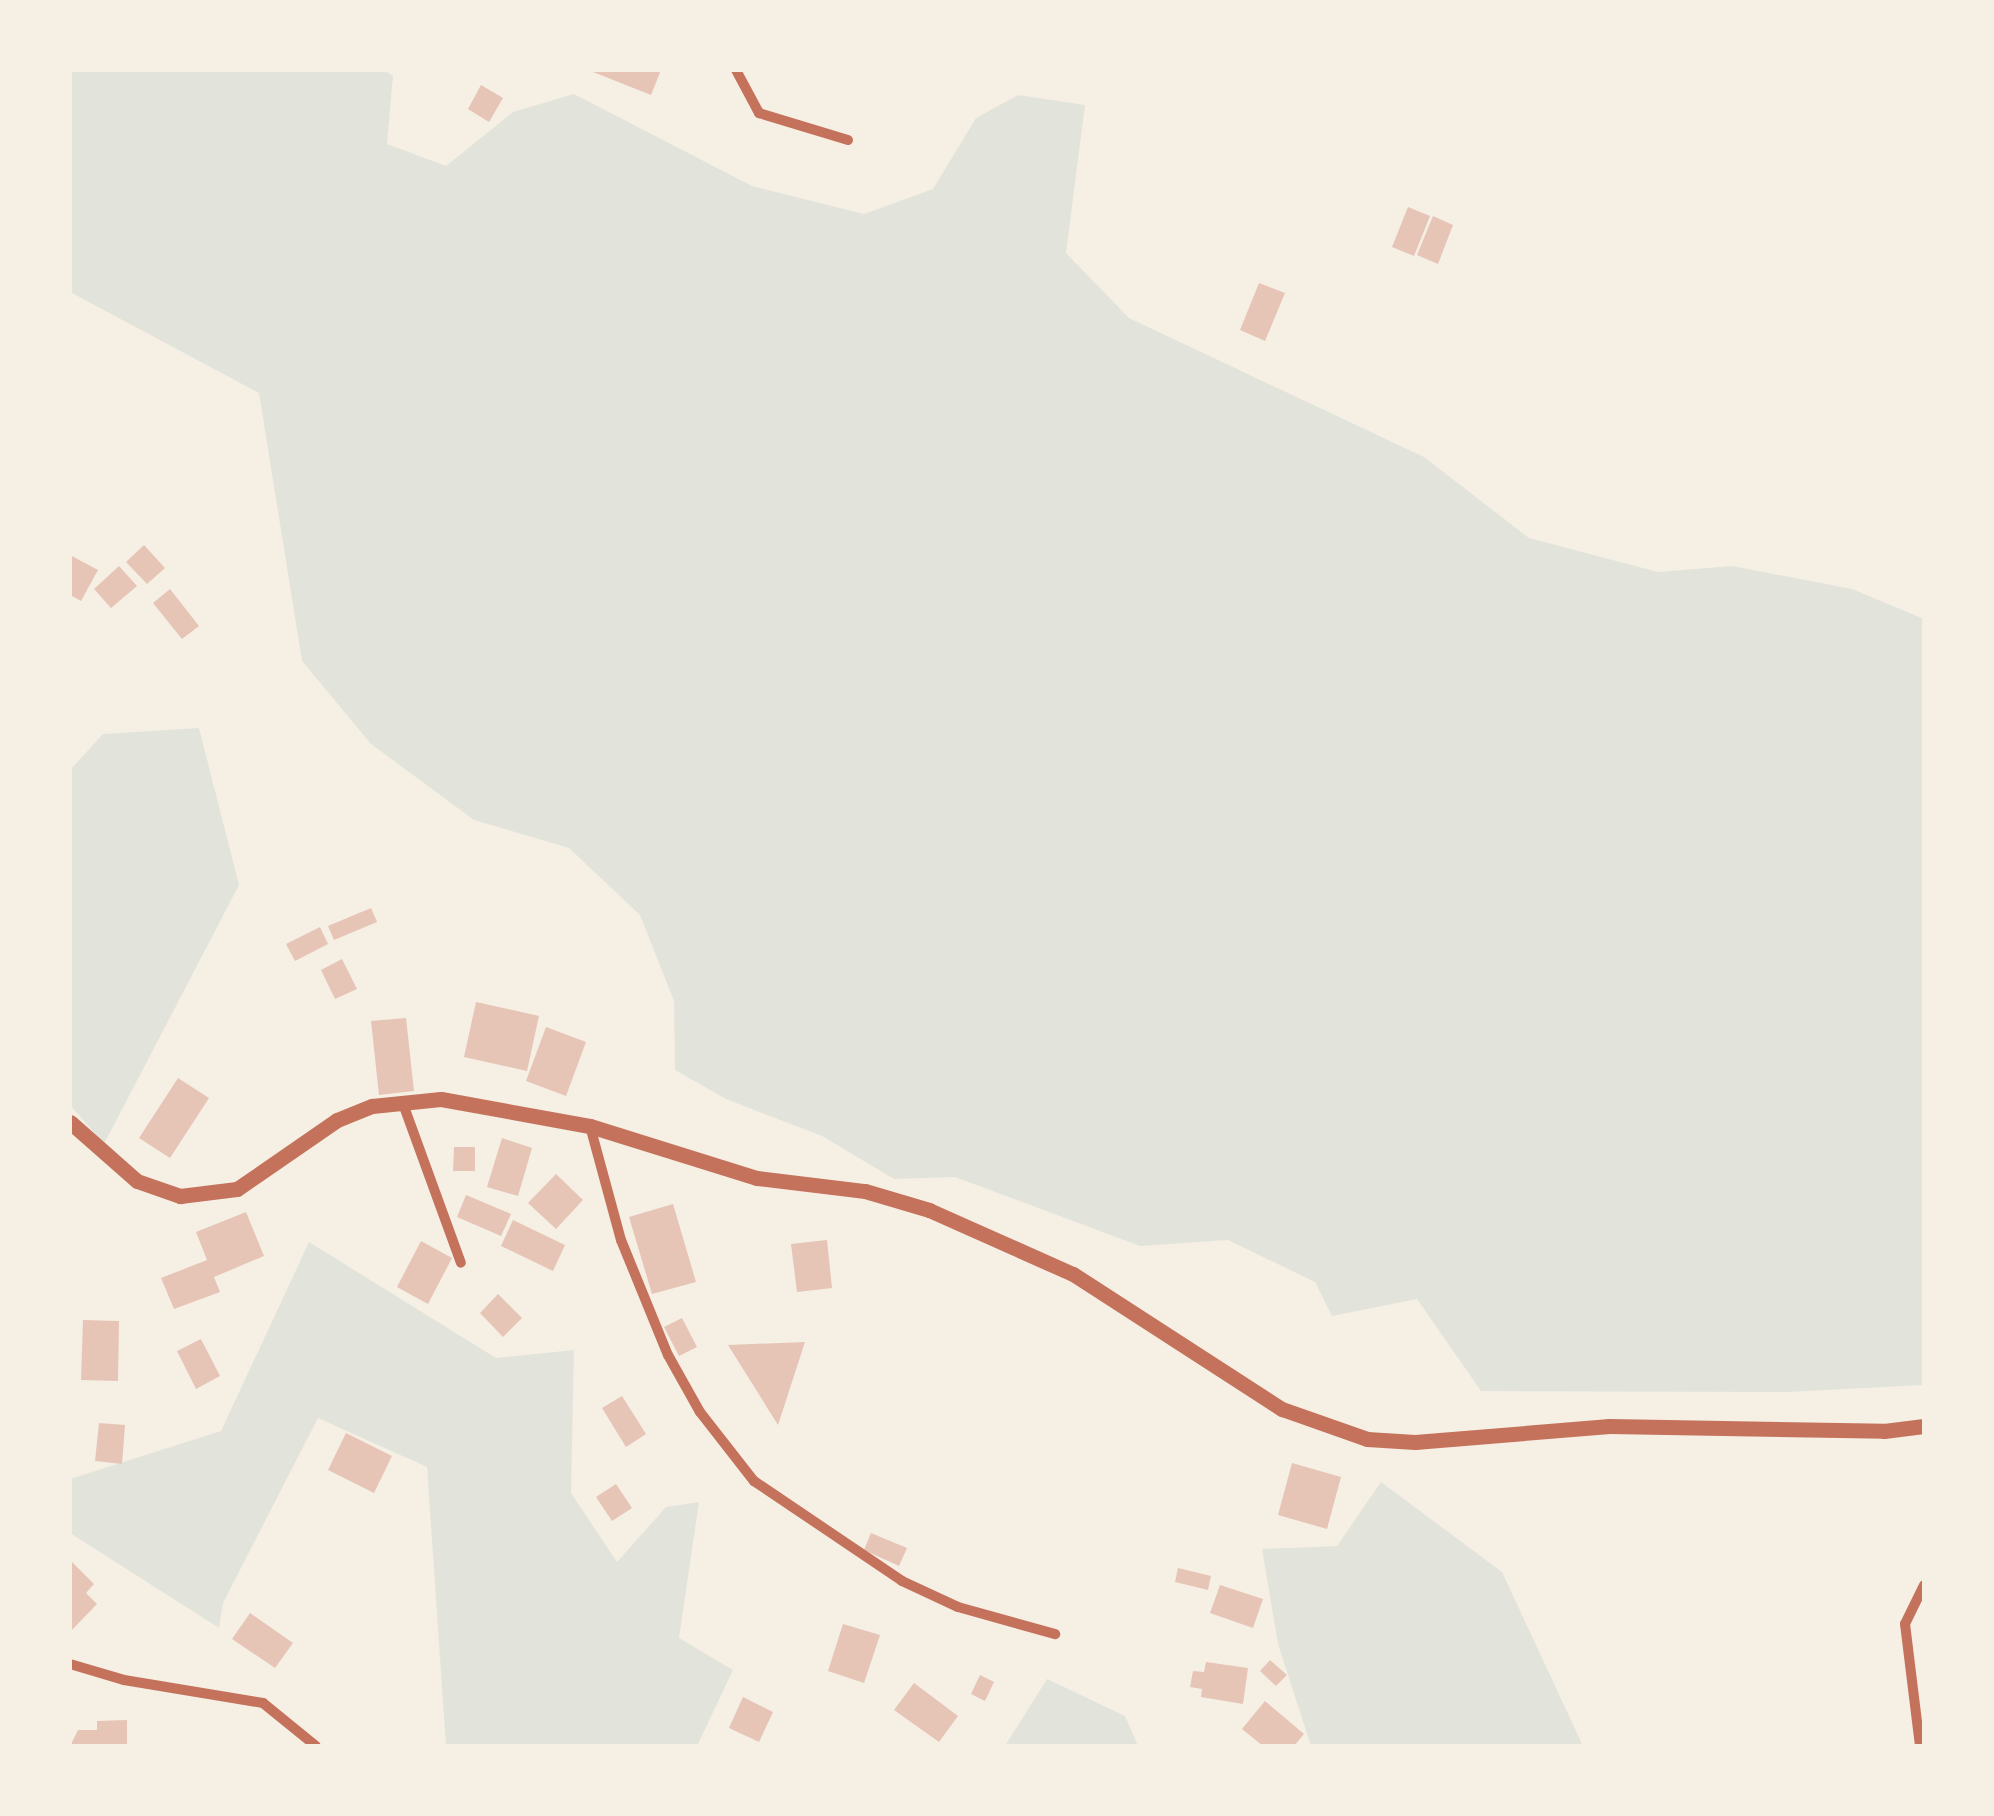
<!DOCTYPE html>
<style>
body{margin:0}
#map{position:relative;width:1994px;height:1816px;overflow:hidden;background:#f6efe4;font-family:"Roboto Serif",serif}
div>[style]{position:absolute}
.green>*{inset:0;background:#e2e4dc}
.building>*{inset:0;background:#e6c5b7}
.minor>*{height:10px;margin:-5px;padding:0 5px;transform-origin:5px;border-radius:5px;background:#c5725c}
.tertiary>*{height:15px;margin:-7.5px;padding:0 7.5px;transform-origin:7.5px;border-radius:7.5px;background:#c5725c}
span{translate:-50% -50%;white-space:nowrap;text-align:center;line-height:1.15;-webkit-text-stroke:8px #f6efe4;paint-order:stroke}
.frame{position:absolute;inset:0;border:72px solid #f6efe4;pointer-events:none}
</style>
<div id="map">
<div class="green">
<div style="clip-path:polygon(70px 70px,384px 70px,393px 76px,387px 144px,446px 166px,513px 112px,574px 94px,752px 186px,864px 214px,933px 189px,976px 118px,1018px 95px,1085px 105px,1066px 253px,1129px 318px,1424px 457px,1529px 538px,1658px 572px,1732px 566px,1852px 589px,1924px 619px,1924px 1385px,1786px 1392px,1481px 1391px,1417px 1299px,1332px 1316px,1315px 1282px,1228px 1240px,1140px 1246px,955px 1177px,894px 1179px,822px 1136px,726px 1099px,675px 1070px,674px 1001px,640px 915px,569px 848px,474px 820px,371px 744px,302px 661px,259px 393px,70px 292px)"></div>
<div style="clip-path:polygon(199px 728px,239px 885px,104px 1144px,70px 1105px,70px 770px,103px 734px)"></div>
<div style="clip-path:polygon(309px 1242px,496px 1358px,574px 1350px,571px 1493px,617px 1562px,666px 1507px,699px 1502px,679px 1638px,733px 1670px,697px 1746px,446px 1746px,427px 1467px,318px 1418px,223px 1603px,219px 1628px,70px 1533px,70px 1479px,221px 1431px)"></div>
<div style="clip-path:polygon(1381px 1482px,1502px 1572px,1583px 1746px,1311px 1746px,1278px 1644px,1262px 1549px,1337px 1546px)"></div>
<div style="clip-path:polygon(1047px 1679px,1125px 1716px,1138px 1746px,1005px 1746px)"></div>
</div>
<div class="building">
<div style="clip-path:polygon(588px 70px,661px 70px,651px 95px)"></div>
<div style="clip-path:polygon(481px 85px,503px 98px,489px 122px,468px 109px)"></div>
<div style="clip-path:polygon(1408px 207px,1430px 216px,1414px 256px,1392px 247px)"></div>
<div style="clip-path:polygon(1433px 216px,1453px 225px,1438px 264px,1417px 255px)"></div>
<div style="clip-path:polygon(1259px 283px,1285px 293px,1265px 341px,1240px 330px)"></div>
<div style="clip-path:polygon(144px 545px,165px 568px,147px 584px,126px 562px)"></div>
<div style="clip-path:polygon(70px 555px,98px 570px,81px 601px,70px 595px)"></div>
<div style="clip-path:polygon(119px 566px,137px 586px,111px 608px,94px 589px)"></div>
<div style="clip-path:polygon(170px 589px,199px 626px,182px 639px,153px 603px)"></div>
<div style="clip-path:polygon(371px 908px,377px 922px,334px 940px,328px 926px)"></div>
<div style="clip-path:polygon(320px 927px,328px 944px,295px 961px,286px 944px)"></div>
<div style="clip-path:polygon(342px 959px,357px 989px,335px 999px,321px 970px)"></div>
<div style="clip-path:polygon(476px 1002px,539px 1016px,527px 1071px,464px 1057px)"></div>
<div style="clip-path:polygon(406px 1018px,414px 1091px,379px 1095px,371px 1021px)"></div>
<div style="clip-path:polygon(546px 1027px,586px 1042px,566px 1096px,526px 1081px)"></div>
<div style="clip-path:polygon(178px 1078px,209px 1098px,170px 1158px,139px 1138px)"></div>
<div style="clip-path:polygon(502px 1138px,532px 1148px,518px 1196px,487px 1187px)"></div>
<div style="clip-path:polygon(454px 1147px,475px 1147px,475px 1171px,453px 1171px)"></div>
<div style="clip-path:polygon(556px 1174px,583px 1200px,556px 1229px,528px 1203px)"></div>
<div style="clip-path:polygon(466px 1195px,511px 1214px,501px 1236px,457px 1217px)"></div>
<div style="clip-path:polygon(673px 1204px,696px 1282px,652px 1294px,629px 1217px)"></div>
<div style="clip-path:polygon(246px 1212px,264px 1256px,214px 1277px,220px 1292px,174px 1309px,161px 1278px,207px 1260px,196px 1232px)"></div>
<div style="clip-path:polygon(513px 1220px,565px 1245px,553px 1271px,501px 1246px)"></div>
<div style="clip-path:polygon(827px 1240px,832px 1288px,797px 1292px,791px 1244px)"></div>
<div style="clip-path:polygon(421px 1241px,452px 1258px,428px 1304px,397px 1287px)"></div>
<div style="clip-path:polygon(498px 1294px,522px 1318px,503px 1337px,480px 1313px)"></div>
<div style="clip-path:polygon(682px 1318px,697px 1347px,679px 1356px,664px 1327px)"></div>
<div style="clip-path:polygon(83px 1320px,119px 1321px,118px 1381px,81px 1380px)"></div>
<div style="clip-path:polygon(201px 1339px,220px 1376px,196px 1389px,177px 1351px)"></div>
<div style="clip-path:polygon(805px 1342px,778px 1425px,728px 1345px)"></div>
<div style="clip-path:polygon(622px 1396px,646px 1434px,626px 1447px,602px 1408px)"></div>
<div style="clip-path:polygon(99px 1423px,125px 1425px,122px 1464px,95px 1461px)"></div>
<div style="clip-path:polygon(346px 1433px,392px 1456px,374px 1493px,328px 1470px)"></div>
<div style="clip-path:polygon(1292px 1463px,1341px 1477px,1327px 1529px,1278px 1515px)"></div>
<div style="clip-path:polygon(616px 1484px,632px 1508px,612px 1521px,596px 1497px)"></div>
<div style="clip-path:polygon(871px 1533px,907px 1548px,899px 1566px,864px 1550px)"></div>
<div style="clip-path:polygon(72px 1562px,94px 1584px,86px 1593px,97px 1604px,70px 1632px)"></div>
<div style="clip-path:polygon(1178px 1568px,1211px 1576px,1208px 1590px,1175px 1582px)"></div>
<div style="clip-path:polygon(1220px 1585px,1263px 1599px,1253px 1628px,1210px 1613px)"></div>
<div style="clip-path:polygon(250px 1613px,293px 1643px,275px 1668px,232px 1639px)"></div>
<div style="clip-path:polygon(843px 1624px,880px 1635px,864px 1683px,828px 1671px)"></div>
<div style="clip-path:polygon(1270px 1660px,1287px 1675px,1276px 1686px,1260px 1671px)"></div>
<div style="clip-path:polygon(1206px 1662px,1248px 1668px,1243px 1704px,1201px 1697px,1202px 1689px,1190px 1687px,1193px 1671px,1204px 1672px)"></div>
<div style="clip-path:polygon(980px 1675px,994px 1682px,985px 1701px,971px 1694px)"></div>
<div style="clip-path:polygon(914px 1683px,958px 1716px,939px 1742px,894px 1710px)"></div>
<div style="clip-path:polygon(743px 1697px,773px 1712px,759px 1742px,729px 1728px)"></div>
<div style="clip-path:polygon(1265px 1701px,1304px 1734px,1294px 1746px,1263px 1746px,1242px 1729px)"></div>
<div style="clip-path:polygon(127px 1720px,127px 1746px,70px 1746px,78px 1730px,97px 1730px,97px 1721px)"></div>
</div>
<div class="minor">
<div style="left:736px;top:70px;width:49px;rotate:61.9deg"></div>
<div style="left:759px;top:113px;width:93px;rotate:16.9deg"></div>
<div style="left:402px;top:1101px;width:172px;rotate:70deg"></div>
<div style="left:590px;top:1126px;width:118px;rotate:74.8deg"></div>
<div style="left:621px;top:1240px;width:124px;rotate:67.8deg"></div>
<div style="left:668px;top:1355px;width:65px;rotate:60.7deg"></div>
<div style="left:700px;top:1412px;width:88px;rotate:52deg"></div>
<div style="left:754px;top:1481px;width:179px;rotate:34deg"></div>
<div style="left:902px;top:1581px;width:62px;rotate:24.9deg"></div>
<div style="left:958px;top:1607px;width:101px;rotate:15.6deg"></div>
<div style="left:70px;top:1664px;width:56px;rotate:16.5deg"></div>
<div style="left:124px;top:1680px;width:141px;rotate:9.4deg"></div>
<div style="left:263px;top:1703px;width:68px;rotate:39.1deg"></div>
<div style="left:1920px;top:1746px;width:123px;rotate:-97deg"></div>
<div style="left:1905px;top:1624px;width:43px;rotate:-64deg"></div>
</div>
<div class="tertiary">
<div style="left:70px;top:1122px;width:89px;rotate:41.4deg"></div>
<div style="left:137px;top:1181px;width:46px;rotate:19.2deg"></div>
<div style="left:180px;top:1196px;width:57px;rotate:-7deg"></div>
<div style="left:237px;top:1189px;width:121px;rotate:-34.6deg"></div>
<div style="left:337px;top:1120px;width:38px;rotate:-22deg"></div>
<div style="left:372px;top:1106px;width:69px;rotate:-5.8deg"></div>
<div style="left:441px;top:1099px;width:151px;rotate:10.3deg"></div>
<div style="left:590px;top:1126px;width:175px;rotate:17.3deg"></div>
<div style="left:757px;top:1178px;width:109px;rotate:6.9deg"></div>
<div style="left:865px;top:1191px;width:67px;rotate:16.5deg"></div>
<div style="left:929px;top:1210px;width:158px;rotate:24deg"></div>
<div style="left:1073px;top:1274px;width:249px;rotate:32.9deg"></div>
<div style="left:1282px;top:1409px;width:90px;rotate:19.4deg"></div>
<div style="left:1367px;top:1439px;width:48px;rotate:3.6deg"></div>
<div style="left:1415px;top:1442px;width:195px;rotate:-4.7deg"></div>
<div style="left:1609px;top:1426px;width:275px;rotate:1deg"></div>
<div style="left:1884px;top:1431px;width:40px;rotate:-7.1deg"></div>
</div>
<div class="frame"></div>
</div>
